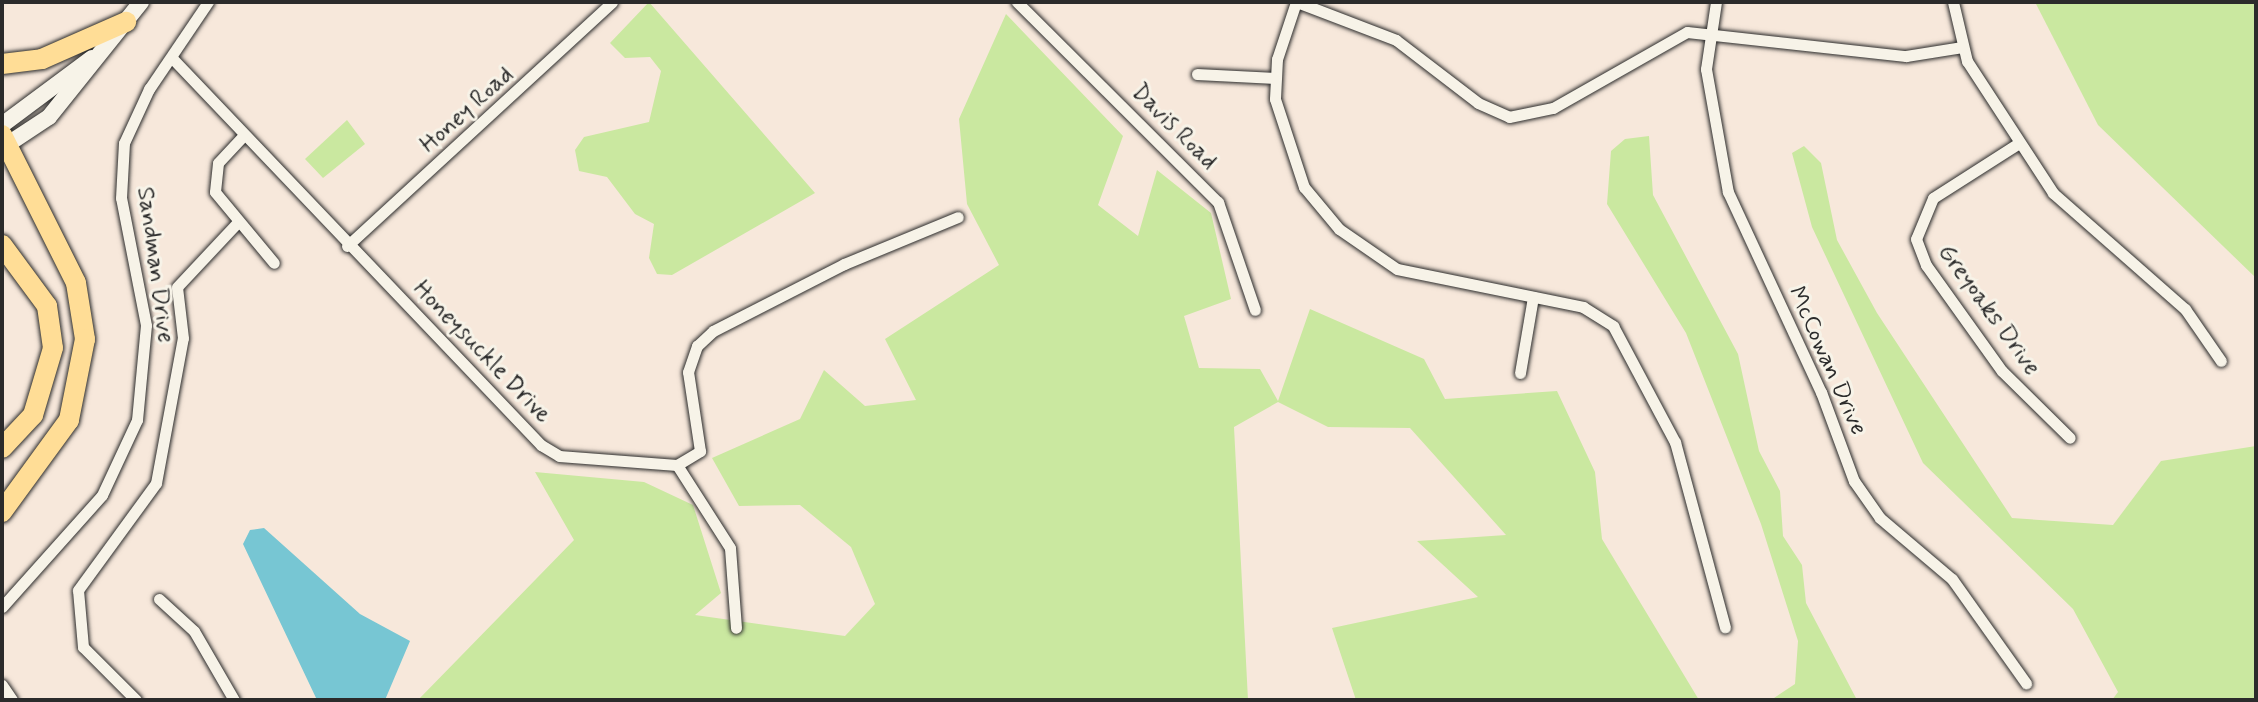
<!DOCTYPE html>
<style>
body{margin:0}
#map{position:relative;width:2258px;height:702px;overflow:hidden;background:#f7e8db;font-family:Mynerve,sans-serif}
div>[style]{position:absolute}
.green>*{inset:0;background:#cae8a0}
.water>*{inset:0;background:#77c6d3}
.roads{filter:drop-shadow(0 0 2px #2b2b2b) drop-shadow(0 0 2px #2b2b2b)}
.street>*{height:11px;margin:-5.5px;padding:0 5.5px;transform-origin:5.5px;border-radius:5.5px;background:#f7f3e8}
.secondary>*{height:16px;margin:-8px;padding:0 8px;transform-origin:8px;border-radius:8px;background:#f7f3e8}
.highway>*{height:20px;margin:-10px;padding:0 10px;transform-origin:10px;border-radius:10px;background:#ffdd96}
span{translate:-50% -50%;white-space:nowrap;text-align:center;line-height:1.15;-webkit-text-stroke:6px #f7f3e8;paint-order:stroke}
.street-label{font-size:24px;color:#2b2b2b}
.frame{position:absolute;inset:0;border:4px solid #2b2b2b;pointer-events:none}
</style>
<div id="map">
<div class="green">
<div style="clip-path:polygon(649px 2px,815px 193px,672px 275px,657px 274px,649px 258px,654px 224px,635px 214px,607px 177px,579px 171px,575px 150px,584px 137px,649px 122px,661px 71px,650px 57px,625px 58px,610px 43px)"></div>
<div style="clip-path:polygon(2035px 2px,2256px 2px,2256px 278px,2098px 125px)"></div>
<div style="clip-path:polygon(1006px 14px,1123px 136px,1098px 205px,1138px 236px,1157px 170px,1211px 213px,1231px 299px,1184px 316px,1199px 368px,1260px 369px,1278px 401px,1310px 309px,1424px 359px,1445px 399px,1557px 391px,1595px 472px,1602px 539px,1699px 700px,1356px 700px,1332px 628px,1478px 597px,1417px 541px,1506px 535px,1410px 428px,1328px 427px,1278px 402px,1234px 427px,1248px 700px,418px 700px,574px 540px,535px 472px,644px 482px,693px 505px,721px 593px,695px 615px,845px 636px,875px 604px,851px 547px,800px 505px,739px 506px,712px 458px,800px 419px,824px 370px,865px 406px,916px 400px,885px 339px,999px 265px,967px 204px,959px 119px)"></div>
<div style="clip-path:polygon(347px 120px,365px 144px,323px 178px,305px 159px)"></div>
<div style="clip-path:polygon(1649px 136px,1653px 195px,1738px 354px,1759px 451px,1780px 491px,1783px 536px,1802px 565px,1806px 603px,1857px 700px,1771px 700px,1795px 684px,1798px 641px,1761px 524px,1686px 333px,1607px 204px,1611px 151px,1625px 139px)"></div>
<div style="clip-path:polygon(1804px 146px,1821px 163px,1837px 240px,1877px 313px,2012px 518px,2113px 525px,2161px 461px,2256px 446px,2256px 700px,2112px 700px,2118px 692px,2073px 609px,1923px 463px,1812px 227px,1792px 153px)"></div>
</div>
<div class="water">
<div style="clip-path:polygon(264px 528px,360px 614px,410px 641px,385px 700px,317px 700px,243px 544px,250px 530px)"></div>
</div>
<div class="roads">
<div class="street">
<div style="left:1017px;top:2px;width:284px;rotate:44.9deg"></div>
<div style="left:1218px;top:202px;width:114px;rotate:71.1deg"></div>
<div style="left:1296px;top:2px;width:60px;rotate:108.4deg"></div>
<div style="left:1277px;top:59px;width:40px;rotate:92.9deg"></div>
<div style="left:1275px;top:99px;width:93px;rotate:71.8deg"></div>
<div style="left:1304px;top:187px;width:55px;rotate:50.2deg"></div>
<div style="left:1339px;top:229px;width:70px;rotate:34.6deg"></div>
<div style="left:1397px;top:269px;width:190px;rotate:11.5deg"></div>
<div style="left:1583px;top:307px;width:36px;rotate:32deg"></div>
<div style="left:1613px;top:326px;width:132px;rotate:61.9deg"></div>
<div style="left:1675px;top:442px;width:192px;rotate:74.9deg"></div>
<div style="left:1297px;top:2px;width:106px;rotate:21deg"></div>
<div style="left:1396px;top:40px;width:103px;rotate:37.5deg"></div>
<div style="left:1478px;top:103px;width:34px;rotate:24deg"></div>
<div style="left:1509px;top:117px;width:45px;rotate:-11.6deg"></div>
<div style="left:1553px;top:108px;width:154px;rotate:-29.6deg"></div>
<div style="left:1687px;top:32px;width:220px;rotate:6.3deg"></div>
<div style="left:1906px;top:56px;width:57px;rotate:-9.1deg"></div>
<div style="left:1716px;top:2px;width:68px;rotate:98.5deg"></div>
<div style="left:1706px;top:69px;width:125px;rotate:79.9deg"></div>
<div style="left:1728px;top:192px;width:221px;rotate:65.1deg"></div>
<div style="left:1821px;top:392px;width:95px;rotate:69.7deg"></div>
<div style="left:1854px;top:481px;width:45px;rotate:54.9deg"></div>
<div style="left:1880px;top:518px;width:94px;rotate:40.3deg"></div>
<div style="left:1952px;top:579px;width:128px;rotate:54.6deg"></div>
<div style="left:1953px;top:2px;width:61px;rotate:76.7deg"></div>
<div style="left:1967px;top:61px;width:158px;rotate:56.9deg"></div>
<div style="left:2053px;top:193px;width:176px;rotate:41.3deg"></div>
<div style="left:2185px;top:309px;width:63px;rotate:55.3deg"></div>
<div style="left:172px;top:58px;width:535px;rotate:46.36deg"></div>
<div style="left:541px;top:445px;width:21px;rotate:31deg"></div>
<div style="left:559px;top:456px;width:118px;rotate:4.4deg"></div>
<div style="left:677px;top:465px;width:98px;rotate:57.4deg"></div>
<div style="left:730px;top:548px;width:80px;rotate:85.7deg"></div>
<div style="left:1197px;top:74px;width:78px;rotate:2.9deg"></div>
<div style="left:244px;top:135px;width:38px;rotate:133deg"></div>
<div style="left:218px;top:163px;width:29px;rotate:96deg"></div>
<div style="left:215px;top:192px;width:92px;rotate:50.3deg"></div>
<div style="left:2019px;top:143px;width:102px;rotate:147.4deg"></div>
<div style="left:1933px;top:198px;width:44px;rotate:112.5deg"></div>
<div style="left:1916px;top:239px;width:28px;rotate:69deg"></div>
<div style="left:1926px;top:265px;width:130px;rotate:54.4deg"></div>
<div style="left:2002px;top:371px;width:95px;rotate:44.6deg"></div>
<div style="left:347px;top:246px;width:360px;rotate:-42.6deg"></div>
<div style="left:1520px;top:373px;width:77px;rotate:-80.3deg"></div>
<div style="left:677px;top:465px;width:27px;rotate:-31deg"></div>
<div style="left:700px;top:451px;width:80px;rotate:-98.6deg"></div>
<div style="left:688px;top:372px;width:28px;rotate:-71deg"></div>
<div style="left:697px;top:346px;width:22px;rotate:-43deg"></div>
<div style="left:713px;top:331px;width:147px;rotate:-27.1deg"></div>
<div style="left:844px;top:264px;width:123px;rotate:-22.4deg"></div>
<div style="left:159px;top:599px;width:47px;rotate:42.4deg"></div>
<div style="left:194px;top:631px;width:80px;rotate:59.9deg"></div>
<div style="left:2px;top:607px;width:150px;rotate:-48.2deg"></div>
<div style="left:102px;top:495px;width:83px;rotate:-65deg"></div>
<div style="left:137px;top:420px;width:95px;rotate:-84.6deg"></div>
<div style="left:146px;top:325px;width:129px;rotate:-101.1deg"></div>
<div style="left:121px;top:198px;width:55px;rotate:-86.9deg"></div>
<div style="left:124px;top:143px;width:60px;rotate:-65.2deg"></div>
<div style="left:149px;top:89px;width:105px;rotate:-55.9deg"></div>
<div style="left:2px;top:685px;width:18px;rotate:56deg"></div>
<div style="left:136px;top:700px;width:75px;rotate:-135deg"></div>
<div style="left:83px;top:647px;width:57px;rotate:-95deg"></div>
<div style="left:78px;top:590px;width:132px;rotate:-53.9deg"></div>
<div style="left:156px;top:483px;width:147px;rotate:-79.5deg"></div>
<div style="left:183px;top:338px;width:51px;rotate:-96.7deg"></div>
<div style="left:177px;top:287px;width:88px;rotate:-46.8deg"></div>
</div>
<div class="secondary">
<div style="left:2px;top:125px;width:112px;rotate:-36.7deg"></div>
<div style="left:2px;top:148px;width:56px;rotate:-33.4deg"></div>
<div style="left:49px;top:117px;width:147px;rotate:-51.3deg"></div>
</div>
<div class="highway">
<div style="left:2px;top:64px;width:40px;rotate:-7.1deg"></div>
<div style="left:42px;top:59px;width:92px;rotate:-23.8deg"></div>
<div style="left:2px;top:135px;width:165px;rotate:63.4deg"></div>
<div style="left:76px;top:283px;width:57px;rotate:80.9deg"></div>
<div style="left:85px;top:339px;width:83px;rotate:101.2deg"></div>
<div style="left:69px;top:420px;width:114px;rotate:126.1deg"></div>
<div style="left:2px;top:245px;width:76px;rotate:53.6deg"></div>
<div style="left:47px;top:306px;width:42px;rotate:81.9deg"></div>
<div style="left:53px;top:348px;width:70px;rotate:106.6deg"></div>
<div style="left:33px;top:415px;width:45px;rotate:133.2deg"></div>
</div>
</div>
<div class="street-label">
<span style="left:467px;top:110px;rotate:-42deg">Honey Road</span>
<span style="left:1174px;top:127px;rotate:45deg">Davis Road</span>
<span style="left:155px;top:265px;rotate:82deg">Sandman Drive</span>
<span style="left:1989px;top:310px;rotate:54deg">Greyoaks Drive</span>
<span style="left:482px;top:352px;rotate:46deg">Honeysuckle Drive</span>
<span style="left:1827px;top:361px;rotate:66deg">McCowan Drive</span>
</div>
<div class="frame"></div>
</div>
